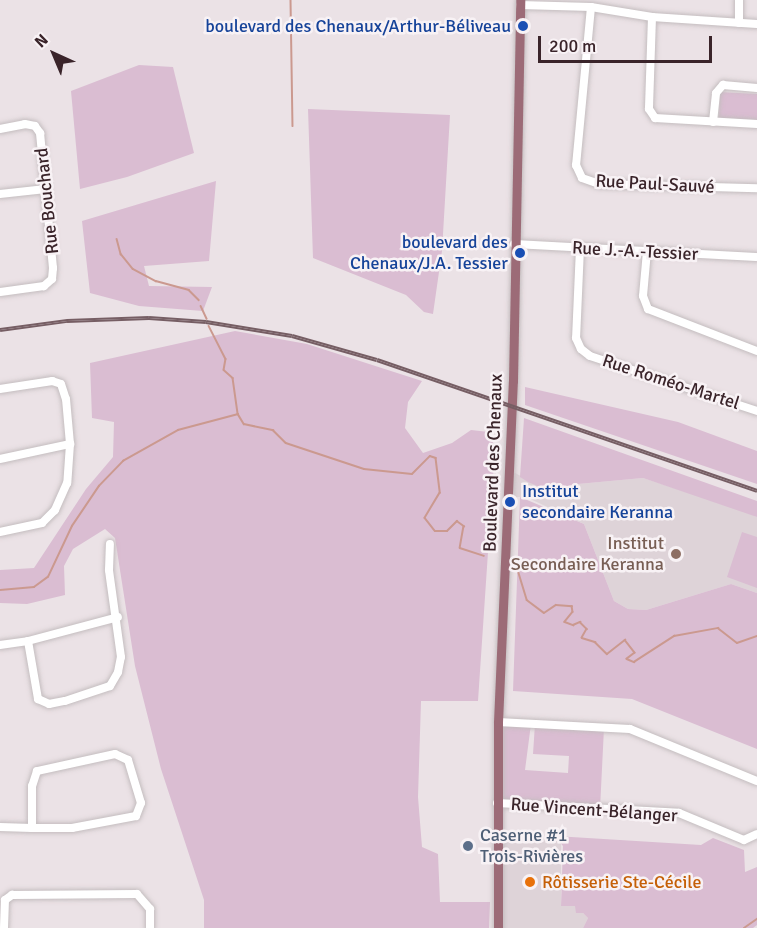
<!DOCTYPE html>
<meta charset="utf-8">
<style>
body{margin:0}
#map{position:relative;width:757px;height:928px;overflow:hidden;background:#ebe2e6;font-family:Signika,sans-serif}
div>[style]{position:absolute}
.built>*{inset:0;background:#ded3d8}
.green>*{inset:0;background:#dabdd2}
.stream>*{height:1.5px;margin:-0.75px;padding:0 0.75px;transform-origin:0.75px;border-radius:0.75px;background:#cb998f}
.roads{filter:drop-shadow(0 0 2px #c4bdbf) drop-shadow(0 0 2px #c4bdbf)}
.minor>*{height:8px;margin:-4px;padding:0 4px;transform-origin:4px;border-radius:4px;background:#fff}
.major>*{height:9px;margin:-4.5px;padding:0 4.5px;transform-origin:4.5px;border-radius:4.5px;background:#9c6b77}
.rail>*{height:4px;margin-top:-2px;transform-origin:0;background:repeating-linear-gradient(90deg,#f8f2f5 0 4.5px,#765e64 0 9px);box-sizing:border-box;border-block:2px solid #765e64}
.dots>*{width:16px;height:16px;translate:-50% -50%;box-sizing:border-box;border:3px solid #f8f2f5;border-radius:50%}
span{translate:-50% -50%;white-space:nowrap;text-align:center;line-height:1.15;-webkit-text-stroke:5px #f8f2f5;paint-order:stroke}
.transit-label{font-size:18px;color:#164399}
.right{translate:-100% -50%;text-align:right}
.left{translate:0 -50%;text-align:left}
.street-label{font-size:18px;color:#3a242a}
.education-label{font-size:18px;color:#785e54}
.service-label{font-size:18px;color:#4e5e75}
.food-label{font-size:18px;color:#c56008}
.north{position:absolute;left:24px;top:24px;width:60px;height:60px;-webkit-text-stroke:4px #f8f2f5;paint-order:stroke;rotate:316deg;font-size:16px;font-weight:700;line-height:24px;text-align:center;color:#3a242a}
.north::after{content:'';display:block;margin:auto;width:21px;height:27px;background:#3a242a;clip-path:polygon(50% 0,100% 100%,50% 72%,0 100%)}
.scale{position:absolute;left:538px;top:36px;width:174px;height:27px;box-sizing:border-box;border:3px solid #3a242a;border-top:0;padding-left:8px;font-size:18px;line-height:21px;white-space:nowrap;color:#3a242a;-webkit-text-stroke:4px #f8f2f5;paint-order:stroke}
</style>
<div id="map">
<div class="built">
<div style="clip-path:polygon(511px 471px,556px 494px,578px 484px,643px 478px,745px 511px,757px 517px,757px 593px,731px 584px,646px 610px,628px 609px,614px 601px,584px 524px,526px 497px,510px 497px)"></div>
<div style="clip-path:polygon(496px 832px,555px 836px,561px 842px,561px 905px,576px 906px,588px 918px,583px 928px,498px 928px)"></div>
</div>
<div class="green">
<div style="clip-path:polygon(139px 65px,173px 67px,194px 153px,127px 177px,80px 189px,71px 91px)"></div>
<div style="clip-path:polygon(720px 92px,757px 94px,757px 120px,719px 118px)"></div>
<div style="clip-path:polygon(308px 109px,450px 115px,442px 251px,433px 314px,424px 312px,406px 295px,313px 258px)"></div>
<div style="clip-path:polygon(216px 181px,209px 261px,144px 266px,149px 286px,212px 287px,203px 311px,139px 306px,90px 293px,82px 221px)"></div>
<div style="clip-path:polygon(235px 331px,307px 344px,422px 381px,408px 402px,405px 428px,423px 453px,452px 443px,471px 430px,489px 432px,495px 448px,478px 701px,421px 701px,418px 797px,422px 847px,438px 854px,440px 902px,490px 902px,489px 928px,204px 928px,204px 900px,161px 769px,135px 666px,115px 538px,105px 529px,73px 549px,64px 566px,65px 595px,27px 604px,0 603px,0 570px,34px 568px,86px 489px,113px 457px,114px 422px,92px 418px,90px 363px)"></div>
<div style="clip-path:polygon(525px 387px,678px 422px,757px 451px,757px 484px,525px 405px)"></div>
<div style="clip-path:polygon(524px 418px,757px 501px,757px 517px,643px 478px,578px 484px,556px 494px,528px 482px,520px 477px)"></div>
<div style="clip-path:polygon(520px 497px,584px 524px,614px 601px,628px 609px,646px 610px,731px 584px,757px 593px,757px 749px,632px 699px,513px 691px)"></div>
<div style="clip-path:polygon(742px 532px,757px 537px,757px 588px,727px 577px)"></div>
<div style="clip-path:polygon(498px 722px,531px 724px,525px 770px,568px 773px,569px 756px,533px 754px,535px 724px,604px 728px,600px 809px,497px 803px)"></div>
<div style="clip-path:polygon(555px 836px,701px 845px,713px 838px,744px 850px,745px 872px,757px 867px,757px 925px,753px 928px,583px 928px,588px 918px,583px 913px,576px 913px,575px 906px,561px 906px,563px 846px)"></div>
</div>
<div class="stream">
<div style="left:291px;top:0;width:126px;rotate:89.1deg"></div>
<div style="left:117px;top:239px;width:16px;rotate:75deg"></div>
<div style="left:121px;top:254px;width:19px;rotate:51deg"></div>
<div style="left:133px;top:269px;width:26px;rotate:28deg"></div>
<div style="left:156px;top:281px;width:34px;rotate:15deg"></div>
<div style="left:189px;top:290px;width:14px;rotate:45deg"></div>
<div style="left:201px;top:306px;width:14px;rotate:65deg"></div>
<div style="left:209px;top:326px;width:37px;rotate:63deg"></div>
<div style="left:226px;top:359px;width:11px;rotate:100deg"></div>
<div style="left:224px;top:370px;width:12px;rotate:42deg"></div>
<div style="left:233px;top:378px;width:36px;rotate:82deg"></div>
<div style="left:518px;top:570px;width:31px;rotate:73deg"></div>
<div style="left:527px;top:600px;width:21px;rotate:37deg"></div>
<div style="left:544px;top:613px;width:14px;rotate:-34deg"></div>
<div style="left:556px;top:605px;width:16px;rotate:4deg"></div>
<div style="left:572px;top:606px;width:6px;rotate:81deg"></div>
<div style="left:573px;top:612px;width:13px;rotate:129deg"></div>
<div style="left:565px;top:622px;width:9px;rotate:21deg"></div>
<div style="left:573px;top:625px;width:8px;rotate:-23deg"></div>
<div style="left:580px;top:622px;width:10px;rotate:45deg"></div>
<div style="left:587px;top:629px;width:10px;rotate:119deg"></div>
<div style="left:582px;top:638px;width:14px;rotate:17deg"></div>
<div style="left:595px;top:642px;width:17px;rotate:45deg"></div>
<div style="left:607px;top:654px;width:23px;rotate:-38deg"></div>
<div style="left:625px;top:640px;width:16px;rotate:52deg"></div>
<div style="left:635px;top:653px;width:10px;rotate:143deg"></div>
<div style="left:627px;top:659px;width:8px;rotate:23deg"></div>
<div style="left:634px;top:662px;width:48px;rotate:-33deg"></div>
<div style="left:674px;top:636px;width:45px;rotate:-10.3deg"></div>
<div style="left:718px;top:628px;width:24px;rotate:38deg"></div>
<div style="left:737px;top:643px;width:21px;rotate:-19deg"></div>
<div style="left:0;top:590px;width:34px;rotate:-5deg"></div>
<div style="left:34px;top:587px;width:17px;rotate:-36deg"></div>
<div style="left:48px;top:577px;width:56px;rotate:-64.8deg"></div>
<div style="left:72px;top:526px;width:48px;rotate:-56deg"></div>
<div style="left:99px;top:486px;width:35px;rotate:-46deg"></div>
<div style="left:123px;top:461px;width:63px;rotate:-29.4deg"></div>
<div style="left:178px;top:430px;width:62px;rotate:-14.9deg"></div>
<div style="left:238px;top:414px;width:12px;rotate:59deg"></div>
<div style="left:244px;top:424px;width:30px;rotate:12deg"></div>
<div style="left:273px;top:430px;width:18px;rotate:45deg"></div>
<div style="left:286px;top:443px;width:82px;rotate:18.4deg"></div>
<div style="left:364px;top:469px;width:48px;rotate:5.9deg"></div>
<div style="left:412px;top:474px;width:25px;rotate:-45deg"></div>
<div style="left:430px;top:456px;width:6px;rotate:18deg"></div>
<div style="left:436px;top:458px;width:35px;rotate:83deg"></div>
<div style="left:440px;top:493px;width:29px;rotate:121deg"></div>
<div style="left:425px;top:518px;width:16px;rotate:52deg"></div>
<div style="left:435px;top:531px;width:12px"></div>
<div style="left:447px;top:531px;width:14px;rotate:-45deg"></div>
<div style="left:457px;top:521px;width:9px;rotate:36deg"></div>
<div style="left:464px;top:526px;width:22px;rotate:100deg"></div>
<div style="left:460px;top:548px;width:25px;rotate:18deg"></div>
<div style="left:744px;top:928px;width:16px;rotate:-35deg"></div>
</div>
<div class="roads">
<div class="minor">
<div style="left:739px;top:0;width:23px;rotate:90deg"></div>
<div style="left:520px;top:5px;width:71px;rotate:1.6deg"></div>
<div style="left:591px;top:7px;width:62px;rotate:9.3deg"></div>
<div style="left:652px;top:17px;width:105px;rotate:3.8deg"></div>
<div style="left:591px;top:7px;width:159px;rotate:95.4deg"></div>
<div style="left:576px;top:165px;width:14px;rotate:65deg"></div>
<div style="left:582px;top:178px;width:18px;rotate:19deg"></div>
<div style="left:599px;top:184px;width:158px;rotate:1.5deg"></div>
<div style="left:652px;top:17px;width:92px;rotate:91.9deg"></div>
<div style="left:649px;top:109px;width:11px;rotate:56deg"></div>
<div style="left:655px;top:118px;width:102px;rotate:3.4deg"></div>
<div style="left:713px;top:122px;width:29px;rotate:-84deg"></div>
<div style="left:716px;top:93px;width:11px;rotate:-49deg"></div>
<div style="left:723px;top:85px;width:34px;rotate:5deg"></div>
<div style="left:0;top:129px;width:25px;rotate:-11deg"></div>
<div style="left:25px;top:124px;width:10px;rotate:11deg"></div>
<div style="left:35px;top:126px;width:9px;rotate:54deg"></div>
<div style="left:40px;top:133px;width:136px;rotate:84.5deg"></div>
<div style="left:53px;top:268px;width:11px;rotate:95deg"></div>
<div style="left:52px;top:279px;width:11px;rotate:139deg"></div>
<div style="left:44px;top:286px;width:44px;rotate:172.2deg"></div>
<div style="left:0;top:194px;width:46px;rotate:-6.2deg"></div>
<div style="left:514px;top:244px;width:243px;rotate:3.1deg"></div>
<div style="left:580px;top:248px;width:90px;rotate:92.5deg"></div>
<div style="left:576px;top:338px;width:12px;rotate:66deg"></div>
<div style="left:581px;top:349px;width:11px;rotate:38deg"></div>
<div style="left:590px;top:356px;width:176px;rotate:18.2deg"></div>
<div style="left:647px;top:251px;width:45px;rotate:95.1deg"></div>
<div style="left:643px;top:296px;width:14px;rotate:69deg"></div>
<div style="left:648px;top:309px;width:117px;rotate:21.1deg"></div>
<div style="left:0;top:389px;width:53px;rotate:-8.7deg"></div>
<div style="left:52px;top:381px;width:9px;rotate:18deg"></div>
<div style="left:61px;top:384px;width:16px;rotate:72deg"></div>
<div style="left:66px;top:399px;width:45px;rotate:84.9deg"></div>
<div style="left:70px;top:444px;width:39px;rotate:94deg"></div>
<div style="left:67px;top:483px;width:30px;rotate:114deg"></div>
<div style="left:55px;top:510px;width:18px;rotate:135deg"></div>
<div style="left:42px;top:523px;width:43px;rotate:167.9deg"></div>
<div style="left:0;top:459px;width:72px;rotate:-12.1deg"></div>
<div style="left:28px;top:641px;width:59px;rotate:80.2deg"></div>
<div style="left:38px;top:699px;width:12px;rotate:24deg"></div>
<div style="left:49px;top:704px;width:16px;rotate:-11deg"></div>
<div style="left:65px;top:701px;width:47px;rotate:-18.4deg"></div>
<div style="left:110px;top:686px;width:16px;rotate:-60deg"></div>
<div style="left:118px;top:672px;width:15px;rotate:-79deg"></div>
<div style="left:121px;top:657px;width:88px;rotate:-97.9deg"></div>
<div style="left:109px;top:570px;width:26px;rotate:-88deg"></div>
<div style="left:0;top:645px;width:28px;rotate:-8deg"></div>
<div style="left:28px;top:641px;width:93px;rotate:-14.9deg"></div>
<div style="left:498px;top:722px;width:132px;rotate:3deg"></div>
<div style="left:630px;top:729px;width:137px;rotate:22.3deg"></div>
<div style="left:497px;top:803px;width:182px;rotate:3.1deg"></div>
<div style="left:679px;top:813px;width:70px;rotate:22.6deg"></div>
<div style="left:744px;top:840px;width:14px;rotate:-25deg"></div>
<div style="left:0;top:827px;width:32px;rotate:2deg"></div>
<div style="left:32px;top:828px;width:40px"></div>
<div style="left:72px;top:828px;width:65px;rotate:-10.6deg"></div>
<div style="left:136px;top:816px;width:14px;rotate:-69deg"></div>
<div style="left:141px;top:803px;width:45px;rotate:-106.8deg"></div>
<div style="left:128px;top:760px;width:14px;rotate:-155deg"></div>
<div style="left:115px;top:754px;width:80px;rotate:167.7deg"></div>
<div style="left:37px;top:771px;width:16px;rotate:108deg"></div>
<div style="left:32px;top:786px;width:42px;rotate:90deg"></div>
<div style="left:4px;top:928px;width:28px;rotate:-88deg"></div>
<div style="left:5px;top:900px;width:9px;rotate:-36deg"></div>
<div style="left:12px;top:895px;width:125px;rotate:-0.5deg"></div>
<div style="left:137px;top:894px;width:20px;rotate:49deg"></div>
<div style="left:150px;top:909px;width:19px;rotate:90deg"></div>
</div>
<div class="major">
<div style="left:498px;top:928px;width:206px;rotate:-90deg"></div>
<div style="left:498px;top:722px;width:341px;rotate:-87.5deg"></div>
<div style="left:513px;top:381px;width:381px;rotate:-88.9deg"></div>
</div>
</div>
<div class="rail">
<div style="left:0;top:330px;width:68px;rotate:-7.7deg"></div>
<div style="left:67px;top:321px;width:82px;rotate:-2.1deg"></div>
<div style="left:149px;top:318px;width:57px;rotate:4deg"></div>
<div style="left:206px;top:322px;width:87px;rotate:9.2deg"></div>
<div style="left:292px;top:336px;width:88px;rotate:15.8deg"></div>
<div style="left:377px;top:360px;width:402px;rotate:19deg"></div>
</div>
<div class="dots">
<div style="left:523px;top:26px;background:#1a4fb4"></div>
<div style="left:520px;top:253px;background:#1a4fb4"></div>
<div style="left:510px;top:502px;background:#1a4fb4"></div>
<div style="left:676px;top:554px;background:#8d6e63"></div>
<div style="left:468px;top:846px;background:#5c6f8a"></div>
<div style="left:530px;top:882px;background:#e8710a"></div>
</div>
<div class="transit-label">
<span class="right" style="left:511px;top:26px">boulevard des Chenaux/Arthur-Béliveau</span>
<span class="right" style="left:508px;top:253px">boulevard des<br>Chenaux/J.A. Tessier</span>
<span class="left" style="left:522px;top:502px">Institut<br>secondaire Keranna</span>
</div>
<div class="street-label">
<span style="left:655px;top:184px;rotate:3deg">Rue Paul-Sauvé</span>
<span style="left:47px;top:201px;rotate:-96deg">Rue Bouchard</span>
<span style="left:635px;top:251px;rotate:3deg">Rue J.-A.-Tessier</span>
<span style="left:671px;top:382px;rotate:18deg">Rue Roméo-Martel</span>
<span style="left:493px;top:463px;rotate:-88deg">Boulevard des Chenaux</span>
<span style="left:594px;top:810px;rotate:4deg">Rue Vincent-Bélanger</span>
</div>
<div class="education-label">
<span class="right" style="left:664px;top:554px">Institut<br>Secondaire Keranna</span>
</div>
<div class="service-label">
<span class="left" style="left:480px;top:846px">Caserne #1<br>Trois-Rivières</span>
</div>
<div class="food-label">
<span class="left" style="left:542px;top:882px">Rôtisserie Ste-Cécile</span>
</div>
<div class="north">N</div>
<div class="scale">200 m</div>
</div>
